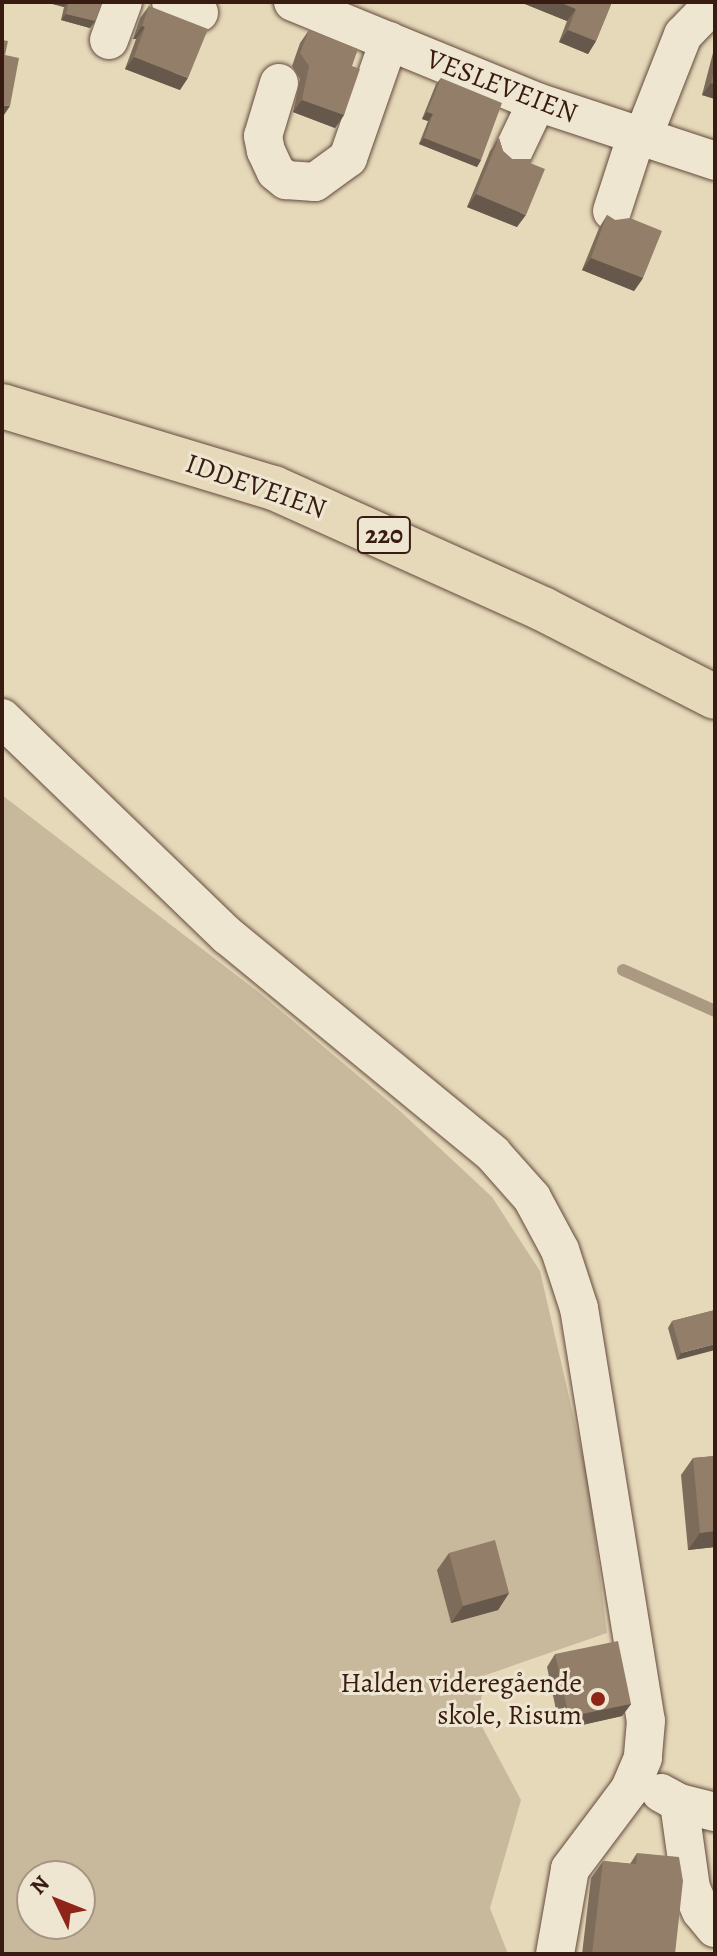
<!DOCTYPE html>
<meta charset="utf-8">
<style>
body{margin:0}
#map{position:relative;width:717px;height:1956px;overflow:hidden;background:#e6d9ba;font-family:Alegreya,serif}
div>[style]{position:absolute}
.green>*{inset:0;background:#c8b99d}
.stream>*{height:12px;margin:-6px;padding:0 6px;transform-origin:6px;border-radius:6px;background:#ab9981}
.roads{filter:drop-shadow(0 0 2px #644b3c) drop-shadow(0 0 2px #644b3c)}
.minor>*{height:38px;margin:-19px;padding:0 19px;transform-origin:19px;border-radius:19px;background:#efe6d2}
.major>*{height:44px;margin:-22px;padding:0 22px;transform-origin:22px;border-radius:22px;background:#e6d9ba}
.wall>*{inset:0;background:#7e6c5a}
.shaded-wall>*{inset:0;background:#66584a}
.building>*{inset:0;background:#927e69}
.dots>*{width:22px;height:22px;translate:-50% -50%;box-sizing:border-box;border:4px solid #efe6d2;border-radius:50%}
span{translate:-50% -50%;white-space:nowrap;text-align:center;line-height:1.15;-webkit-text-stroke:6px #efe6d2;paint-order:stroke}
.shield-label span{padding:2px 6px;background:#efe6d2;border:2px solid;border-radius:6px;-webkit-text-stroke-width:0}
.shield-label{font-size:26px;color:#381c12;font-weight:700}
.street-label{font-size:28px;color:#381c12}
.poi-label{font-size:28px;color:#381c12}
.right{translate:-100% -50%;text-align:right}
.frame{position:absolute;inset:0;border:4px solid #381c12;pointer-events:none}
.north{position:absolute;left:16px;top:1860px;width:80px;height:80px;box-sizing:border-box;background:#efe6d2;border:2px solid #a69585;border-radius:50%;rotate:313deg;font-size:22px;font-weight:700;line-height:32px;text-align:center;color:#381c12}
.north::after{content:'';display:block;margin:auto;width:28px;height:36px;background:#8f2418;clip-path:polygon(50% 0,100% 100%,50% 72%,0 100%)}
</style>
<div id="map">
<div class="green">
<div style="clip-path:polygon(evenodd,2px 795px,261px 994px,400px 1111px,492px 1197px,540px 1271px,588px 1479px,607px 1633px,483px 1676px,480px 1723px,521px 1800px,490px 1908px,508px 1954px,2px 1954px,2px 795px,32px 1876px,80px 1876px,80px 1924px,32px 1924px,32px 1876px)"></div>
</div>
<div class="stream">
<div style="left:623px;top:970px;width:101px;rotate:24deg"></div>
</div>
<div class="roads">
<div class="minor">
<div style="left:171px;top:2px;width:30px;rotate:21deg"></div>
<div style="left:293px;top:2px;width:264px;rotate:22.3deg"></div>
<div style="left:537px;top:102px;width:188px;rotate:18.3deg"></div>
<div style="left:109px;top:40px;width:40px;rotate:-69.8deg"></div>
<div style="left:279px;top:83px;width:55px;rotate:106.8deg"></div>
<div style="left:263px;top:136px;width:15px;rotate:79deg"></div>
<div style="left:266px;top:151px;width:23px;rotate:65deg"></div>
<div style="left:276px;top:172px;width:13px;rotate:39deg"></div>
<div style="left:286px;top:180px;width:29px;rotate:4deg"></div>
<div style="left:315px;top:182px;width:41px;rotate:-36deg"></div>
<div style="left:348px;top:158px;width:124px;rotate:-70.7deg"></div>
<div style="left:642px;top:139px;width:112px;rotate:-68.5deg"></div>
<div style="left:683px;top:35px;width:33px;rotate:-46deg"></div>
<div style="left:706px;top:11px;width:10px;rotate:-66deg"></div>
<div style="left:513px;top:152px;width:55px;rotate:-64.4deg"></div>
<div style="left:612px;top:211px;width:78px;rotate:-72deg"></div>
<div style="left:2px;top:718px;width:314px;rotate:44deg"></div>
<div style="left:228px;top:936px;width:343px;rotate:39.4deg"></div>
<div style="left:493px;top:1154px;width:59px;rotate:48.4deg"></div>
<div style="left:532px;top:1198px;width:59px;rotate:61.7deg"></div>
<div style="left:560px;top:1250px;width:61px;rotate:71.9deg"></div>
<div style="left:579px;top:1308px;width:418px;rotate:80.8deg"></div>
<div style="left:646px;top:1721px;width:37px;rotate:95deg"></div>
<div style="left:643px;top:1758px;width:34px;rotate:113deg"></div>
<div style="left:630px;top:1789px;width:100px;rotate:126.9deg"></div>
<div style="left:570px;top:1869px;width:86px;rotate:100deg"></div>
<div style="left:661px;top:1793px;width:21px;rotate:29deg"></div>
<div style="left:679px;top:1803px;width:37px;rotate:14deg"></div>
<div style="left:679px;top:1803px;width:86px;rotate:82deg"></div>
<div style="left:691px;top:1888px;width:25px;rotate:67deg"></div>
<div style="left:701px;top:1911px;width:22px;rotate:51deg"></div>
</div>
<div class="major">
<div style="left:2px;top:406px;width:284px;rotate:16.8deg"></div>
<div style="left:274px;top:488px;width:295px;rotate:24.2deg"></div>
<div style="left:543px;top:609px;width:193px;rotate:27.1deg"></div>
</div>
</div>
<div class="wall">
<div style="clip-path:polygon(45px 2px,102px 2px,95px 21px,90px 28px,61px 20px,64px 7px)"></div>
<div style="clip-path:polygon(520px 2px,612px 2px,596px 41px,588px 54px,559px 42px,567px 21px)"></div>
<div style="clip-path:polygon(149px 6px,180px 90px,125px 69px,136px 39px,133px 39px,140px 18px)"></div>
<div style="clip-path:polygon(309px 30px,352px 66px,344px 115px,335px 128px,293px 112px,300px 79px,292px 66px,300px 43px)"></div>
<div style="clip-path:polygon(715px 45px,715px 99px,702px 95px)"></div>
<div style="clip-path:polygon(441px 78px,481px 160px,477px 167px,419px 144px,428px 121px,422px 119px,436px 84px)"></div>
<div style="clip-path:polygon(499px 138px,503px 151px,512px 159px,530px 163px,517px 227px,467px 207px,490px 151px)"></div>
<div style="clip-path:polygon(607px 215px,615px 220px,643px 278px,634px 291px,582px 270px,599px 228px)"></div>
<div style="clip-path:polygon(715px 1310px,677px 1360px,668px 1328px,672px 1321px)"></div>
<div style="clip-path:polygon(715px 1456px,715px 1547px,688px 1550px,681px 1475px,693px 1458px)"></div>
<div style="clip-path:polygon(449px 1553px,509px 1593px,498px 1610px,451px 1623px,437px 1570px)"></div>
<div style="clip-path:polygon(555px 1654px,631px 1704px,622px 1716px,573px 1727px,559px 1724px,547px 1667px)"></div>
<div style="clip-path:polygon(637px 1853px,675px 1954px,582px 1954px,591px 1878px,603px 1861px,630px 1864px)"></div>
</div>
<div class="shaded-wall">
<div style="clip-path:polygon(45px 2px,68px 2px,64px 7px)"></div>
<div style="clip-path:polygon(520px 2px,559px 2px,576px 9px,567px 21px)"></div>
<div style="clip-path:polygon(66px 14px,95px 21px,90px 28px,61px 20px)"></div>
<div style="clip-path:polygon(142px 26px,145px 27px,136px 39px,133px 39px)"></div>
<div style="clip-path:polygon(568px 30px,596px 41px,588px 54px,559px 42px)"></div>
<div style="clip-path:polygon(134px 57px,188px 78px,180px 90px,125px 69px)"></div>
<div style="clip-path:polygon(711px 83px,715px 84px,715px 99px,702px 95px)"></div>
<div style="clip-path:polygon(302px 100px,344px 115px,335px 128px,293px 112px)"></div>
<div style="clip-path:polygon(2px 105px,10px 106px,2px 118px)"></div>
<div style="clip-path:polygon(427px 112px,433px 114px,428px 121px,422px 119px)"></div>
<div style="clip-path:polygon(424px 138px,481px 160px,477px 167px,419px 144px)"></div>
<div style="clip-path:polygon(476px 194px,526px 215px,517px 227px,467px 207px)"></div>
<div style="clip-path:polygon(591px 258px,643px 278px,634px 291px,582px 270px)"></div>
<div style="clip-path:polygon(715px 1344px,715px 1350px,677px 1360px,681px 1353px)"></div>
<div style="clip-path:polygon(715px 1531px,715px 1547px,688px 1550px,700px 1533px)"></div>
<div style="clip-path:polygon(509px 1593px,498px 1610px,451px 1623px,463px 1606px)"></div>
<div style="clip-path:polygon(631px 1704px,622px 1716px,573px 1727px,559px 1724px,568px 1712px)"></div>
</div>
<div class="building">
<div style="clip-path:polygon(69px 2px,102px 2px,95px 21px,66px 14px)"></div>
<div style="clip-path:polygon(559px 2px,612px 2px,596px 41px,568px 30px,576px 9px)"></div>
<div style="clip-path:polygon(149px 6px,208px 29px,188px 78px,134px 57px,145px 27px,142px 26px)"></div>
<div style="clip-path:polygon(309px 30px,358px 49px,352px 66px,360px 69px,344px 115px,302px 100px,309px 66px,300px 53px)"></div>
<div style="clip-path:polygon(2px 40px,8px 41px,5px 55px,19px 58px,10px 106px,2px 105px)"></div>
<div style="clip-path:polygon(715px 67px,715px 84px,711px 83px)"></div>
<div style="clip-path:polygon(441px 78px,502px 103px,481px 160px,424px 138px,433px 114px,427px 112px)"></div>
<div style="clip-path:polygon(499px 138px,503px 151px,512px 159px,532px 159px,530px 163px,545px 169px,526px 215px,476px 194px)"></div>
<div style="clip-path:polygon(607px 215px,615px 220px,630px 218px,662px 231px,643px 278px,591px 258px)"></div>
<div style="clip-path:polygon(715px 1310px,715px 1344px,681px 1353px,672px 1321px)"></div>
<div style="clip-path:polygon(715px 1456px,715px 1531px,700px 1533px,693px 1458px)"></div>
<div style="clip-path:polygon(495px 1540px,509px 1593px,463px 1606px,449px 1553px)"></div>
<div style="clip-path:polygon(618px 1641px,631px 1704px,582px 1714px,568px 1712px,555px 1654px)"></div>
<div style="clip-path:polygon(637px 1853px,679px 1857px,683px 1881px,675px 1954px,592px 1954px,603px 1861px,636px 1864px)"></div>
</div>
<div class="dots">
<div style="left:598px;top:1699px;background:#8f2418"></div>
</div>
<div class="shield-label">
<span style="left:384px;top:535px">220</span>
</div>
<div class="street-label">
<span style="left:502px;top:86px;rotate:21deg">VESLEVEIEN</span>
<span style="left:256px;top:486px;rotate:19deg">IDDEVEIEN</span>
</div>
<div class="poi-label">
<span class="right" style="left:582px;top:1699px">Halden videregående<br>skole, Risum</span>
</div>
<div class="frame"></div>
<div class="north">N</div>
</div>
